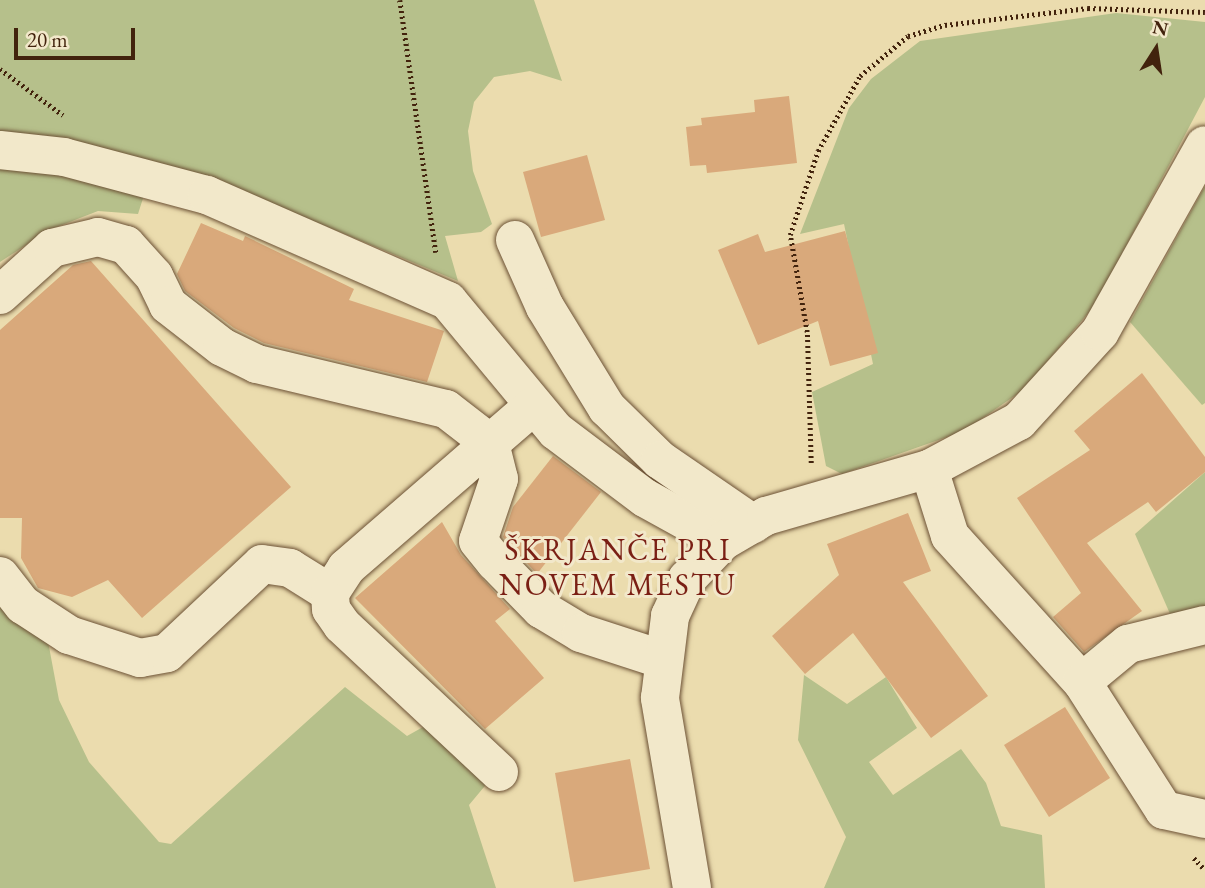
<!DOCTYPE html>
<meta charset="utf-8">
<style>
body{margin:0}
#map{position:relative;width:1205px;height:888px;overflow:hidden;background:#ebdcae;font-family:"EB Garamond",serif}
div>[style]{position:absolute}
.green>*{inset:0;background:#b6c08b}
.building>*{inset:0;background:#d9a97b}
.path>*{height:4.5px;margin-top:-2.25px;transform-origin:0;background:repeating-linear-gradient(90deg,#42230d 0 2px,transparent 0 5.5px)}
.roads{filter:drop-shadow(0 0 2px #6c5135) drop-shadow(0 0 2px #6c5135)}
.minor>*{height:38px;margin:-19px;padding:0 19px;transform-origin:19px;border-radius:19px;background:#f2e8ca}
span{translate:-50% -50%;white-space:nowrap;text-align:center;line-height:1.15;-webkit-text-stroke:6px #f2e8ca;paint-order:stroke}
.quarter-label{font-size:30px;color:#7a1f14;letter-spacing:2px}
.north{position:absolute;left:1121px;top:14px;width:70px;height:70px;-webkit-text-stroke:5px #f2e8ca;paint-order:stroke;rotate:12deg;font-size:19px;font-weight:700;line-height:28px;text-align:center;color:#42230d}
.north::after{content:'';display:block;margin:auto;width:24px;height:32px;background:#42230d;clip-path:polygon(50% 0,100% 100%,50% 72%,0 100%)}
.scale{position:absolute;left:14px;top:28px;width:121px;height:32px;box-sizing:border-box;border:4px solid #42230d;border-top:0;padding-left:9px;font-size:21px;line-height:24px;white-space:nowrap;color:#42230d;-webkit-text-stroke:5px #f2e8ca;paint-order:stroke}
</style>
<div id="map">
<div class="green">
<div style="clip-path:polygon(0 0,534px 0,562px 81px,530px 71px,494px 77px,474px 102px,468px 131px,473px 171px,492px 224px,481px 232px,445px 236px,458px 281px,253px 196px,0 133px)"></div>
<div style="clip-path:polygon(1116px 13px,1205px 22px,1205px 97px,1095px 305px,1023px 390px,964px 431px,842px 474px,826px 466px,812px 392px,873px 364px,844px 224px,800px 234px,849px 108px,871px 79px,920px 41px)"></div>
<div style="clip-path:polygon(0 158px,146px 189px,138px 214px,98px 211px,49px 230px,0 262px)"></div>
<div style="clip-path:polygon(1205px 186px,1205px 403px,1202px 405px,1130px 322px)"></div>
<div style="clip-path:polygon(1205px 472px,1205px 616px,1174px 623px,1135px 534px)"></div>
<div style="clip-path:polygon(0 575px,44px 620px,59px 700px,89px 762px,159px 842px,171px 844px,345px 687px,407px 736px,439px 718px,494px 775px,469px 805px,496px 888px,0 888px)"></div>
<div style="clip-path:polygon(804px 675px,847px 704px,886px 677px,917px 728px,869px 762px,893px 795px,961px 749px,986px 783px,1001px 826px,1042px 835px,1045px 888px,824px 888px,846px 837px,798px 740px)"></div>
</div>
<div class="building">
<div style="clip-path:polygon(789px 96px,797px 163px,707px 173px,706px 165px,690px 166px,686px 127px,702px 125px,701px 118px,755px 112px,754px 100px)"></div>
<div style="clip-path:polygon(587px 155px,605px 220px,541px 237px,523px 172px)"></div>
<div style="clip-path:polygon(201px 223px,243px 241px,245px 236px,354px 289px,349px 300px,444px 331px,427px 382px,264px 343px,234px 328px,185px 291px,177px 274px)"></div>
<div style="clip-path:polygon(845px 231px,878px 353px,830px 366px,818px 321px,758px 345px,718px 250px,758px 234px,765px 252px)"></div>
<div style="clip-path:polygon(91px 261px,291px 487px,142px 618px,108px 580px,72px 597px,38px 588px,21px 558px,22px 518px,0 518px,0 330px,73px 265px)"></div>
<div style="clip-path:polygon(1142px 373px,1205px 457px,1205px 472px,1156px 512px,1148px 502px,1087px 543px,1142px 611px,1084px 652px,1053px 617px,1081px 593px,1017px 498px,1090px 450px,1074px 431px)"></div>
<div style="clip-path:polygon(553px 456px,601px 492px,537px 574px,503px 537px,513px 507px)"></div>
<div style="clip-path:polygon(908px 513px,931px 571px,903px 582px,988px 696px,931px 738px,853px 633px,805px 674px,772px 636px,839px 575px,827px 544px)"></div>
<div style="clip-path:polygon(442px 522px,461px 555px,510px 609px,495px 621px,544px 678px,485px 729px,355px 598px)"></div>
<div style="clip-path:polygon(1065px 707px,1110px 778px,1049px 817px,1004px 745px)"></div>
<div style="clip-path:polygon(630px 759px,650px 869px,574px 882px,555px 773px)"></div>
</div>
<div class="path">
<div style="left:400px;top:0;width:255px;rotate:81.9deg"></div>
<div style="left:0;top:69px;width:78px;rotate:36.1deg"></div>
<div style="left:811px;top:463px;width:131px;rotate:-91.7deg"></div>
<div style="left:807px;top:332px;width:98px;rotate:-99.9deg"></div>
<div style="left:790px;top:235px;width:89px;rotate:-71.6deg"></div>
<div style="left:818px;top:151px;width:86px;rotate:-60.8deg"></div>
<div style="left:860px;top:76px;width:62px;rotate:-39.8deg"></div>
<div style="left:908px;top:36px;width:39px;rotate:-17deg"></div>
<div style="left:945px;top:25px;width:144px;rotate:-6.8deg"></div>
<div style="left:1088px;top:8px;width:117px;rotate:2deg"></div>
<div style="left:1194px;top:858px;width:16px;rotate:47deg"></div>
</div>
<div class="roads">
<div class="minor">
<div style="left:0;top:150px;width:64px;rotate:6.2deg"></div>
<div style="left:64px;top:157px;width:148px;rotate:14.9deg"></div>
<div style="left:207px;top:195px;width:263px;rotate:23.7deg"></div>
<div style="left:448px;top:301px;width:169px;rotate:50.3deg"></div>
<div style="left:556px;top:431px;width:111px;rotate:37deg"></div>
<div style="left:645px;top:498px;width:89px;rotate:28.9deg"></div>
<div style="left:515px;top:240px;width:73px;rotate:65.9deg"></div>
<div style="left:545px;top:307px;width:119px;rotate:58.5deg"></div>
<div style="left:607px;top:408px;width:74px;rotate:44.5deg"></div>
<div style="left:660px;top:460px;width:113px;rotate:34.5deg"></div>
<div style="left:0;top:295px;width:70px;rotate:-42.1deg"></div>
<div style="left:52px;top:248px;width:47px;rotate:-13.4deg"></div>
<div style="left:98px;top:237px;width:29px;rotate:16deg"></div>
<div style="left:126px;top:245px;width:42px;rotate:47.9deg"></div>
<div style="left:154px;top:276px;width:32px;rotate:64deg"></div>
<div style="left:168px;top:305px;width:68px;rotate:37.9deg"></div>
<div style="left:222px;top:347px;width:39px;rotate:26deg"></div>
<div style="left:257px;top:364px;width:194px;rotate:13.4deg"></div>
<div style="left:446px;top:409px;width:56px;rotate:37.7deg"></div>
<div style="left:490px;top:443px;width:37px;rotate:76deg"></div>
<div style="left:499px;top:479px;width:65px;rotate:108.7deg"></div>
<div style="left:478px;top:541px;width:27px;rotate:51deg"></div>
<div style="left:495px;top:562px;width:66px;rotate:45.6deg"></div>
<div style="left:541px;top:609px;width:47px;rotate:31deg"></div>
<div style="left:581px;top:633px;width:84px;rotate:18deg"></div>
<div style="left:929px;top:469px;width:70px;rotate:72.6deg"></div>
<div style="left:950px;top:536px;width:197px;rotate:47.9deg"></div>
<div style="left:1082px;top:682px;width:152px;rotate:57.4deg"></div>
<div style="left:1164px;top:810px;width:42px;rotate:12.4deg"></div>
<div style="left:0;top:576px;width:37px;rotate:52deg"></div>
<div style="left:23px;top:605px;width:55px;rotate:33.1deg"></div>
<div style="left:69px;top:635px;width:75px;rotate:17.9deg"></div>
<div style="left:140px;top:658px;width:27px;rotate:-10deg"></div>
<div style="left:167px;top:653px;width:130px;rotate:-43.1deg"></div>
<div style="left:262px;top:564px;width:28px;rotate:8deg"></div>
<div style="left:290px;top:568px;width:47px;rotate:32deg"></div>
<div style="left:1082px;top:682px;width:60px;rotate:-39.6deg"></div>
<div style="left:1128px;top:644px;width:79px;rotate:-13.9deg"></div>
<div style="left:499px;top:772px;width:215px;rotate:-136.9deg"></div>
<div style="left:342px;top:625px;width:19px;rotate:-125deg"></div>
<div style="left:331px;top:609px;width:16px;rotate:-94deg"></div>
<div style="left:330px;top:593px;width:30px;rotate:-57deg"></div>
<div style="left:346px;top:568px;width:247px;rotate:-40.9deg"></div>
<div style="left:692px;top:888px;width:193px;rotate:-99.6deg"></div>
<div style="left:660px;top:698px;width:83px;rotate:-83deg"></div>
<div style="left:670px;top:616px;width:41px;rotate:-65.3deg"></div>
<div style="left:687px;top:579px;width:52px;rotate:-46.5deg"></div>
<div style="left:723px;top:541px;width:50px;rotate:-30.2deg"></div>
<div style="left:766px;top:516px;width:170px;rotate:-16.1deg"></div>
<div style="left:929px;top:469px;width:102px;rotate:-28.1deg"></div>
<div style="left:1019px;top:421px;width:120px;rotate:-47.7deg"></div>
<div style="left:1100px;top:332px;width:214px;rotate:-60.7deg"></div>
</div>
</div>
<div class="quarter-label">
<span style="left:618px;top:567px">ŠKRJANČE PRI<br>NOVEM MESTU</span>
</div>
<div class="north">N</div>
<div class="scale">20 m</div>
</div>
